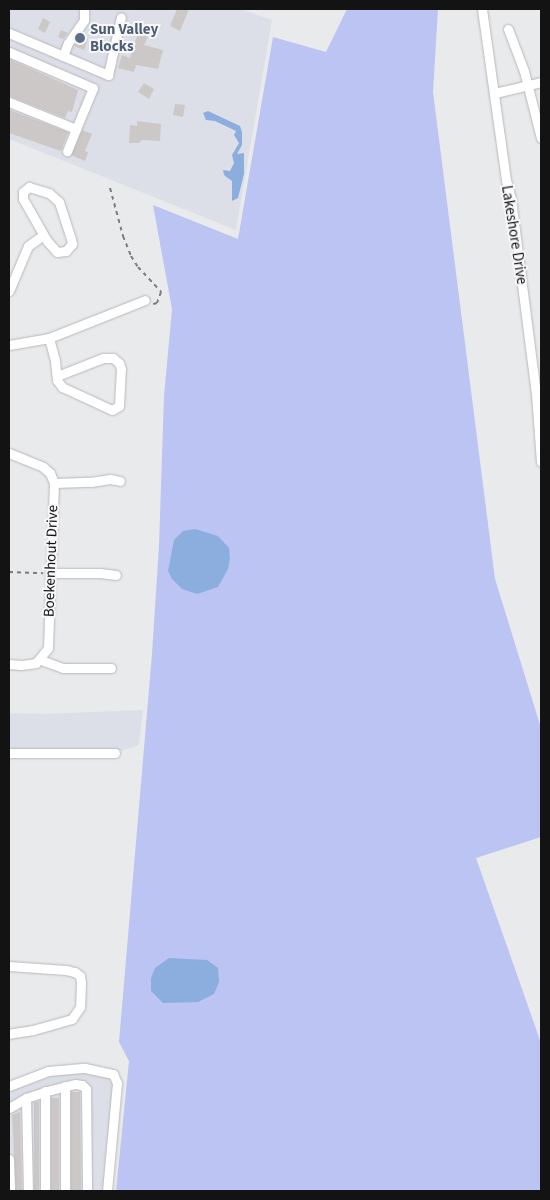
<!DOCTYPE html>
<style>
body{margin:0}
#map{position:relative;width:550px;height:1200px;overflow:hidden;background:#e9eaec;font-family:"Source Sans 3",sans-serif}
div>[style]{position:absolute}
.built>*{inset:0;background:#dddfe8}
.green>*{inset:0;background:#bbc4f2}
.water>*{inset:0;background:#8baede}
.building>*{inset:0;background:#cbc8c7}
.path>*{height:2px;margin-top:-1px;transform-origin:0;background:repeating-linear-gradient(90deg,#7b7c7d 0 4px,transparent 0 8px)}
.roads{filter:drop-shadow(0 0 1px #b8b8ba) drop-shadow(0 0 1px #b8b8ba)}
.minor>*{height:9px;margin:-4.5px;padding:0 4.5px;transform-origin:4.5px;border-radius:4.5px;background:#fff}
.dots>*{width:14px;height:14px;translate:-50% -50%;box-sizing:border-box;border:2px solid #f7f7f9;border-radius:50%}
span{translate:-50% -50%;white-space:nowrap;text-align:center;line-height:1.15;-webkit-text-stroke:4px #f7f7f9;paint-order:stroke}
.service-label{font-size:15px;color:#4e5e75;font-weight:700}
.left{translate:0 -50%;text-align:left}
.street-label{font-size:15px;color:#131313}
.frame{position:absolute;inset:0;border:10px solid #131313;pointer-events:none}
</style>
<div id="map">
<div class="built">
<div style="clip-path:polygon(9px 9px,240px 9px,272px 20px,236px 230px,9px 139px)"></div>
<div style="clip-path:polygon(143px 710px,139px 745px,115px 753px,9px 753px,9px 713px,41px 714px)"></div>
<div style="clip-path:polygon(48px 1071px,113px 1074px,107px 1191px,9px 1191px,9px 1086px)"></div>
</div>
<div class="green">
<div style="clip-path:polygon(347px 9px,438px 9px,433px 92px,495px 579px,541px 728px,541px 837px,476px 858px,541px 1043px,541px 1191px,116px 1191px,129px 1061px,119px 1042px,152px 654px,159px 546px,164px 396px,172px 309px,153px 205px,238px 239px,273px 37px,326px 52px)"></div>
</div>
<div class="water">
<div style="clip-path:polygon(208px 111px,240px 126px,242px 132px,242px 145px,237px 154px,244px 153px,244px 174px,238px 198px,232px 201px,232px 181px,224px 175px,223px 170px,230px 171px,234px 163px,232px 155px,239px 143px,234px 135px,236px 131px,215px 121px,206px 120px,203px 113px)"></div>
<div style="clip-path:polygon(195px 529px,218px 536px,229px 548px,230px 558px,228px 569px,218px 587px,197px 594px,182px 589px,172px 579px,168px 571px,174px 540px,183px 531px)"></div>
<div style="clip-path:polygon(169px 958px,207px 960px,218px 968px,219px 982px,214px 994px,198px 1002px,163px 1003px,151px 991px,151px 978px,155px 968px)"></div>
</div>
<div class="building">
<div style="clip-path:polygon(177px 9px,189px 9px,180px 31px,170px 26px)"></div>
<div style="clip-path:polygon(43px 18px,50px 22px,45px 33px,38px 29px)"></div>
<div style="clip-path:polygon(61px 30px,68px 33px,63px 39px,58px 37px)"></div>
<div style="clip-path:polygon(138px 33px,148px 37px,144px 45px,163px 50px,158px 69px,136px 65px,134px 72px,118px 68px,122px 55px,130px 58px)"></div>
<div style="clip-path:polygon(81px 36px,88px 39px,84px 50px,74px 46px)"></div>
<div style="clip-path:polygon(9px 59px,78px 90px,72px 112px,68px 111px,65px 118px,9px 96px)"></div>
<div style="clip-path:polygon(144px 83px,154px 89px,149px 99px,138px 92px)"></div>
<div style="clip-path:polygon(175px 104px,185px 105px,183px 117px,173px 115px)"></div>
<div style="clip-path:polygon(9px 110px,68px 132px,61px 151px,9px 133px)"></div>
<div style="clip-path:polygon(137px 121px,161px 124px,160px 141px,141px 140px,140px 143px,129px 143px,130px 125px,137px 126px)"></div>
<div style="clip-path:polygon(82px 130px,92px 134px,85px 151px,88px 152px,85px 161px,71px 155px)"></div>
<div style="clip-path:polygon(71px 1092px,80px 1092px,81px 1191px,71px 1191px)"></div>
<div style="clip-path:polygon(51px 1098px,59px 1098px,59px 1191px,51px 1191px)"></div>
<div style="clip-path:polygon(34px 1102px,39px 1102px,39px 1191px,34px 1191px)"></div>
<div style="clip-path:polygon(20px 1112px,22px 1191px,16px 1191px,12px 1115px)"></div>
</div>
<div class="path">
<div style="left:110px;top:188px;width:50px;rotate:74.8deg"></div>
<div style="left:123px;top:236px;width:22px;rotate:68deg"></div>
<div style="left:131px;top:256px;width:13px;rotate:58deg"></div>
<div style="left:138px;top:267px;width:34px;rotate:47deg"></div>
<div style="left:161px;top:292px;width:12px;rotate:110deg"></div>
<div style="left:157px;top:303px;width:4px;rotate:166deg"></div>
<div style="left:9px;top:572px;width:34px;rotate:2deg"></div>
</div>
<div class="roads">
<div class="minor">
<div style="left:482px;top:9px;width:173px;rotate:82deg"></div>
<div style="left:506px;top:180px;width:20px;rotate:75deg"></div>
<div style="left:511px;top:199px;width:197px;rotate:82.7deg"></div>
<div style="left:536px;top:394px;width:68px;rotate:85.8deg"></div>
<div style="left:508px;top:29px;width:45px;rotate:69.1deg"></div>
<div style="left:524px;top:71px;width:69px;rotate:75.8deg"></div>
<div style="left:9px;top:33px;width:108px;rotate:23deg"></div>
<div style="left:108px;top:75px;width:59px;rotate:-77.4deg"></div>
<div style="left:9px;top:52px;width:91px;rotate:23.2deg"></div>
<div style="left:93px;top:88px;width:44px;rotate:112.5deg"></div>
<div style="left:63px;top:56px;width:14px;rotate:-69deg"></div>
<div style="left:68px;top:43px;width:28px;rotate:-55deg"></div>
<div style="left:84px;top:20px;width:11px;rotate:-90deg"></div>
<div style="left:495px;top:93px;width:47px;rotate:-13.4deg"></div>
<div style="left:9px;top:102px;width:72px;rotate:21.9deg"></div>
<div style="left:76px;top:129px;width:24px;rotate:112deg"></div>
<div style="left:29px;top:187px;width:21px;rotate:17deg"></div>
<div style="left:49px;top:193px;width:13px;rotate:42deg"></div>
<div style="left:59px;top:202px;width:39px;rotate:72deg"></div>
<div style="left:71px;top:239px;width:5px;rotate:79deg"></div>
<div style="left:72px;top:244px;width:9px;rotate:131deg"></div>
<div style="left:66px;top:251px;width:9px;rotate:174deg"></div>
<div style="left:57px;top:252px;width:15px;rotate:-132deg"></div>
<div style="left:47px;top:241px;width:48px;rotate:-119.7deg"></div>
<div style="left:23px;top:199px;width:7px;rotate:-90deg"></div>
<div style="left:23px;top:192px;width:8px;rotate:-40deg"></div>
<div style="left:9px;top:291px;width:49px;rotate:-67.1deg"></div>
<div style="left:28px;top:246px;width:19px;rotate:-36deg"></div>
<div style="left:49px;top:338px;width:24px;rotate:75deg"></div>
<div style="left:55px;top:361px;width:19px;rotate:84deg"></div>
<div style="left:57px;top:380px;width:9px;rotate:54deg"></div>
<div style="left:62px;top:387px;width:55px;rotate:24.7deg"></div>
<div style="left:112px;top:410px;width:8px;rotate:-30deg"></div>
<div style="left:119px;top:406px;width:37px;rotate:-87deg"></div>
<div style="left:121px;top:369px;width:6px;rotate:-108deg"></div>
<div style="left:119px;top:363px;width:8px;rotate:-140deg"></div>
<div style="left:113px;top:358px;width:10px;rotate:180deg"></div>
<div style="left:103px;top:358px;width:49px;rotate:158.6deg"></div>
<div style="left:9px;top:345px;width:41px;rotate:-9.9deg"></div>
<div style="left:49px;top:338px;width:103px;rotate:-21.6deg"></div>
<div style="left:9px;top:453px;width:37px;rotate:22deg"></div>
<div style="left:43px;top:467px;width:9px;rotate:41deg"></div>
<div style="left:50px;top:473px;width:11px;rotate:68deg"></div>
<div style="left:54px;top:483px;width:165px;rotate:92.1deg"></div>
<div style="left:48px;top:648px;width:19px;rotate:129deg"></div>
<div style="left:36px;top:663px;width:15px;rotate:172deg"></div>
<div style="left:21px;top:665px;width:12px;rotate:-175deg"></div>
<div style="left:54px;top:483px;width:37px;rotate:-2deg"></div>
<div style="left:91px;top:482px;width:19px;rotate:-9deg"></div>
<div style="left:110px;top:479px;width:10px;rotate:11deg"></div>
<div style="left:50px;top:573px;width:50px"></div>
<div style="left:100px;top:573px;width:16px;rotate:7deg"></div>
<div style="left:41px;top:660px;width:23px;rotate:20deg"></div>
<div style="left:63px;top:668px;width:48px"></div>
<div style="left:9px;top:753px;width:106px"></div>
<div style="left:9px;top:966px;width:57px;rotate:4deg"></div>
<div style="left:66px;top:970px;width:9px;rotate:13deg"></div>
<div style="left:75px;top:972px;width:6px;rotate:39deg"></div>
<div style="left:80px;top:976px;width:6px;rotate:81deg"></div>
<div style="left:81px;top:982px;width:25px;rotate:92deg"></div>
<div style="left:80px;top:1007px;width:14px;rotate:124deg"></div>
<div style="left:72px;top:1019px;width:41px;rotate:164.2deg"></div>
<div style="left:33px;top:1030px;width:24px;rotate:171deg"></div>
<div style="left:9px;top:1086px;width:42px;rotate:-21deg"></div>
<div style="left:48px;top:1071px;width:37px;rotate:-5deg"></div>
<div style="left:85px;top:1068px;width:29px;rotate:12deg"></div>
<div style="left:113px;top:1074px;width:10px;rotate:66deg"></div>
<div style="left:117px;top:1083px;width:108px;rotate:95.3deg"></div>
<div style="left:65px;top:1086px;width:105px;rotate:90deg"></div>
<div style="left:45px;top:1091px;width:100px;rotate:90deg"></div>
<div style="left:26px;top:1098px;width:93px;rotate:88.8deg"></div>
<div style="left:9px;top:1108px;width:20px;rotate:-30deg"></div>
<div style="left:26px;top:1098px;width:26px;rotate:-18deg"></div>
<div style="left:51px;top:1090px;width:25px;rotate:-14deg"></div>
<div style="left:75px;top:1084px;width:7px;rotate:8deg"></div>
<div style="left:82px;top:1085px;width:6px;rotate:45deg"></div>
<div style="left:86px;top:1089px;width:102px;rotate:89.4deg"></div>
<div style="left:9px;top:1159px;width:32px;rotate:88deg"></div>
</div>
</div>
<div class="dots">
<div style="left:80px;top:38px;background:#5c6f8a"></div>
</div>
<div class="service-label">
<span class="left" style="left:90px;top:38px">Sun Valley<br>Blocks</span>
</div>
<div class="street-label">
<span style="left:514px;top:235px;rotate:81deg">Lakeshore Drive</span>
<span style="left:51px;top:561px;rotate:-88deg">Boekenhout Drive</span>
</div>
<div class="frame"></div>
</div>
